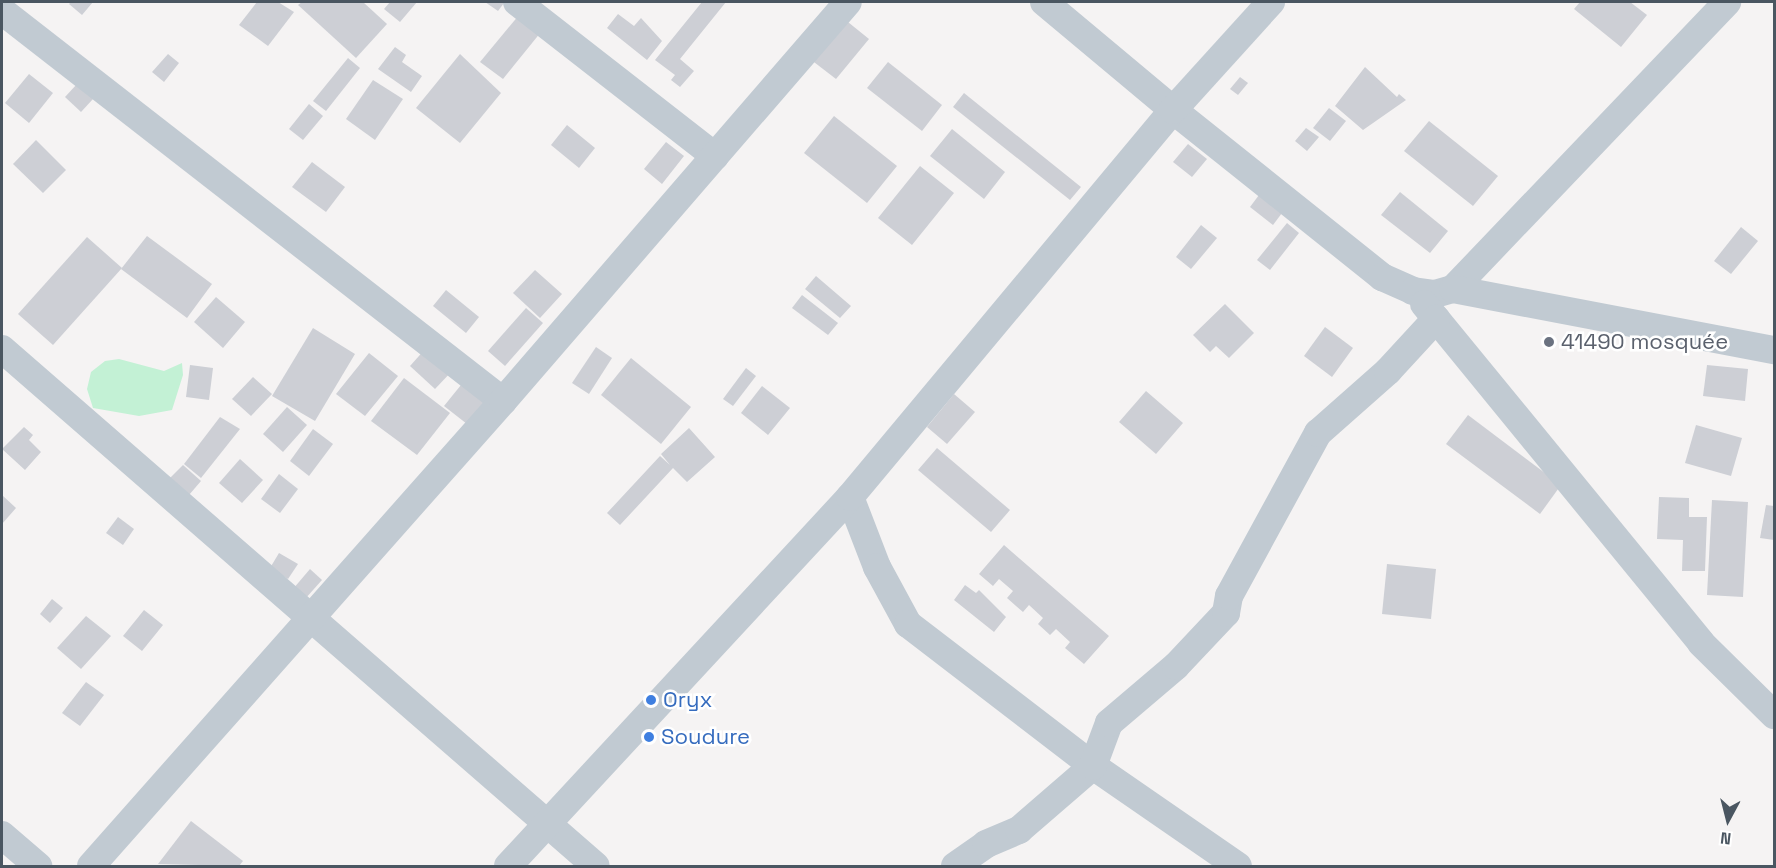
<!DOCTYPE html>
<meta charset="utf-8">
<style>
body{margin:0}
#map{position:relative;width:1776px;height:868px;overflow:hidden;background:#f5f3f3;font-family:"Space Grotesk",sans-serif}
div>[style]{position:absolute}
.green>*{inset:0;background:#c3f1d5}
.building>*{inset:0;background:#cdcfd5}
.minor>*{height:28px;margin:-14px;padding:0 14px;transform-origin:14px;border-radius:14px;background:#c1cad2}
.dots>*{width:16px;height:16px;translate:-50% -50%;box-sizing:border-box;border:3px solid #fff;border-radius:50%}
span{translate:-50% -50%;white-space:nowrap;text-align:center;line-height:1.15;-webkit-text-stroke:5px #fff;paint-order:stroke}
.worship-label{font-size:22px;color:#5b616d}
.left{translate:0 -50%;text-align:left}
.shop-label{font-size:22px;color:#366cbe}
.frame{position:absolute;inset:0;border:3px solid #4a5661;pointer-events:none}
.north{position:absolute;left:1698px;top:790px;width:60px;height:60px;-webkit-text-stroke:4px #fff;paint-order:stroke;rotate:187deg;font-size:16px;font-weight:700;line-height:24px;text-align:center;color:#4a5661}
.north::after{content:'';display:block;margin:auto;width:21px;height:27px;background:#4a5661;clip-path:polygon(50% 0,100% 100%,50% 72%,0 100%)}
</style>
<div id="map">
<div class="green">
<div style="clip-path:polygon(119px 359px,164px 371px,182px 363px,183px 375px,172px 410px,139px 416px,93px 408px,87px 389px,91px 372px,105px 361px)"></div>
</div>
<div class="building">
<div style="clip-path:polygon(71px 2px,93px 2px,82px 15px,69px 4px)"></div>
<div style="clip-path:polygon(257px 2px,278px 2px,294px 12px,268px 46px,239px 25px)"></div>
<div style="clip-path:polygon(302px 2px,363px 2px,387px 24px,356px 58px,298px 5px)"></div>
<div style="clip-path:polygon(390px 2px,417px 2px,400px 22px,384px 9px)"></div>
<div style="clip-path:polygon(485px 2px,503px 2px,504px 3px,498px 11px)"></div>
<div style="clip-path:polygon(702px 2px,726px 2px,680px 59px,694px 71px,680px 87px,671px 80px,675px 75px,655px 60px)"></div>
<div style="clip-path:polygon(1580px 2px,1630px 2px,1647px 15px,1621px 47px,1574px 9px)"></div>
<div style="clip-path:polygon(618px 14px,634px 26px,641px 18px,662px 41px,647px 60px,607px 28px)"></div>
<div style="clip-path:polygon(519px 15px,541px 32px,503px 79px,480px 62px)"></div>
<div style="clip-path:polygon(843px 18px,869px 39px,836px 79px,810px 59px)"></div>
<div style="clip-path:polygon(395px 47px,406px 55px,402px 62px,422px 76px,411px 92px,378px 69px)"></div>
<div style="clip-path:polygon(168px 54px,179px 63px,164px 82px,152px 72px)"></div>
<div style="clip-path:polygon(460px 54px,501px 93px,460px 143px,416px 108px)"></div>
<div style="clip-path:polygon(348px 58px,360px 68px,326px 111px,313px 101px)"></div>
<div style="clip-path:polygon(888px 62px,942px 105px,922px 131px,867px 88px)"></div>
<div style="clip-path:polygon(1365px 67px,1397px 97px,1399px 94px,1406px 100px,1363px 130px,1335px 106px)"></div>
<div style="clip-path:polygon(29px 74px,53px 93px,29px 123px,5px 103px)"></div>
<div style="clip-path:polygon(1240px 77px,1248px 83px,1238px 95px,1230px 89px)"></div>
<div style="clip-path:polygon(373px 80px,403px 99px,375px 140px,346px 119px)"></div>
<div style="clip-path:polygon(77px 84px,93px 99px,81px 112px,65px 97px)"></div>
<div style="clip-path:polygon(964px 93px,1081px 187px,1070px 200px,953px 107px)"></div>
<div style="clip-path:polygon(309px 104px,323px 116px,303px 140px,289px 129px)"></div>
<div style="clip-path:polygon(1329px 108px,1346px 121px,1330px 141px,1313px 128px)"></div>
<div style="clip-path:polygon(834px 116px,897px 166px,867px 203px,804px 153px)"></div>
<div style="clip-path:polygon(1429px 121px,1498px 176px,1473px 206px,1404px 151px)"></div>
<div style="clip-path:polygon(567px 125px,595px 148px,579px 168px,551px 145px)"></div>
<div style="clip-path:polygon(1306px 128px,1319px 137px,1307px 151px,1295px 141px)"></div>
<div style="clip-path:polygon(952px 129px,1005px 172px,984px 199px,930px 156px)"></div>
<div style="clip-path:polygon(36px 140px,66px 170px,43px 193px,13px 164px)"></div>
<div style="clip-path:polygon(666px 142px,684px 156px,662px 184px,644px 169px)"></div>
<div style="clip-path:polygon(1188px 144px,1207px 159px,1192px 177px,1173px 162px)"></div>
<div style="clip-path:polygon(312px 162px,345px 187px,326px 212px,292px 187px)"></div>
<div style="clip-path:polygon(920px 166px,954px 193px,912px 245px,878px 218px)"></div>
<div style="clip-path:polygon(1400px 192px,1448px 231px,1430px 253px,1381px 215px)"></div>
<div style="clip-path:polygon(1259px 195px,1282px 213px,1273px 225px,1250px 207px)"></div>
<div style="clip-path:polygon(1287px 223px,1299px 233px,1270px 270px,1257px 260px)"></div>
<div style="clip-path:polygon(1201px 225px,1217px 238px,1191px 269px,1176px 257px)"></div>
<div style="clip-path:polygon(1741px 227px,1758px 241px,1731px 274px,1714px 261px)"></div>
<div style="clip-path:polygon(147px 236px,212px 284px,187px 318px,121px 269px)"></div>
<div style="clip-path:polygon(87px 237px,122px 268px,53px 345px,18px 314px)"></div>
<div style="clip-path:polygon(535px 270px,562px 294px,540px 318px,513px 293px)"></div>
<div style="clip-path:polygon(816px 276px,851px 306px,840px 318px,805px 289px)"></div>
<div style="clip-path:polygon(446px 290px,479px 317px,466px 333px,433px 306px)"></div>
<div style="clip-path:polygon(802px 295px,838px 323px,828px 335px,792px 308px)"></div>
<div style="clip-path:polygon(216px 297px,245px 322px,223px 348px,194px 322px)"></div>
<div style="clip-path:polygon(1225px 304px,1254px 333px,1229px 358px,1216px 346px,1210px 352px,1193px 335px)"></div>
<div style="clip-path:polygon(526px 308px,543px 323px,505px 366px,488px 351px)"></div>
<div style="clip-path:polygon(1325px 327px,1353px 348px,1332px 377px,1304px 356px)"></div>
<div style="clip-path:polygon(313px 328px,355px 354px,315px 421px,272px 396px)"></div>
<div style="clip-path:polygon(427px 347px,453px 370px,435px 389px,410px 366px)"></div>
<div style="clip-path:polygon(596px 347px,612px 358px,589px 394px,572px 383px)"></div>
<div style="clip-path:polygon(369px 353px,398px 376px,365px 416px,336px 394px)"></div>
<div style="clip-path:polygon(631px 358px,691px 407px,661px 444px,601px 395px)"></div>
<div style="clip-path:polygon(190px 365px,213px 368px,209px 400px,186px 397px)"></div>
<div style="clip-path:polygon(1707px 365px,1748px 369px,1745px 401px,1703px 396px)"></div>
<div style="clip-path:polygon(746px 368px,756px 376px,733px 406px,723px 399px)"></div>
<div style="clip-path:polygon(253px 377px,272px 394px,251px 416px,232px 399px)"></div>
<div style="clip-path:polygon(404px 378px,450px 413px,417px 455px,371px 421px)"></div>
<div style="clip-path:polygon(465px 380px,488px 398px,467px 424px,444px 406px)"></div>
<div style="clip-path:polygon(762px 386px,790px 408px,768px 435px,741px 413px)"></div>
<div style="clip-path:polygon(1146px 391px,1183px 423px,1156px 454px,1119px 422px)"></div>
<div style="clip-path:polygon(954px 394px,975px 412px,947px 444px,927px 427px)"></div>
<div style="clip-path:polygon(287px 407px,307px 425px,283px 452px,263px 434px)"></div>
<div style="clip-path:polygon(1468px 415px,1561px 485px,1540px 514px,1446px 444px)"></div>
<div style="clip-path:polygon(220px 417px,240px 429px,201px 478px,184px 464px)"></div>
<div style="clip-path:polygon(1696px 425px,1742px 438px,1731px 476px,1685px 463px)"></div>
<div style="clip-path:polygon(24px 427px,33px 435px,29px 440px,41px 452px,25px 470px,2px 449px)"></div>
<div style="clip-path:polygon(689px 428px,715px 457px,687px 482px,673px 468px,620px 525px,607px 513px,660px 456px,670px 465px,661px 454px)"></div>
<div style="clip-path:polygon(313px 429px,333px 444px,309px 476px,290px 461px)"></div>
<div style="clip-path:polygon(937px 448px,1010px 510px,991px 532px,918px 470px)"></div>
<div style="clip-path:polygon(240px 459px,263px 480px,242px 503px,219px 483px)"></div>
<div style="clip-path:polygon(183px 465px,201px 481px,189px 495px,170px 478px)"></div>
<div style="clip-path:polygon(279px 474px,298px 489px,280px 513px,261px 499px)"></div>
<div style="clip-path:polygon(2px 495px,16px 508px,2px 524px)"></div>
<div style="clip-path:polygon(1659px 497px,1689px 498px,1689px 517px,1707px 517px,1705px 571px,1682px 571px,1683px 540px,1657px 539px)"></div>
<div style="clip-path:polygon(1712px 500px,1748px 502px,1743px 597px,1707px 595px)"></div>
<div style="clip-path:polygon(1766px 505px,1774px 506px,1774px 540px,1760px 538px)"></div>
<div style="clip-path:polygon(118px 517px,134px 529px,123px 545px,106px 533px)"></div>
<div style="clip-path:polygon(1004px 545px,1109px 636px,1084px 664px,1065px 648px,1070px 642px,1056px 629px,1050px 635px,1038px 624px,1043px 618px,1029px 605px,1023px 612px,1007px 598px,1013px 591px,999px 579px,993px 586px,979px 574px)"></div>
<div style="clip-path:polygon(279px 553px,298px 564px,288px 579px,270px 568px)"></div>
<div style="clip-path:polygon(1387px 564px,1436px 569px,1431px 619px,1382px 614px)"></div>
<div style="clip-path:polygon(310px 569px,322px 580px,305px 599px,293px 589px)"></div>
<div style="clip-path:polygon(965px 585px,976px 593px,979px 590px,1006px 617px,994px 632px,954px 600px)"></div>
<div style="clip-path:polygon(52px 599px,63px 608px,50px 623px,40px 614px)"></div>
<div style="clip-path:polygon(144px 610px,163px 625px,142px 651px,123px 636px)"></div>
<div style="clip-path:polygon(86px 616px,111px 636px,81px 669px,57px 648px)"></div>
<div style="clip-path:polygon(86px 682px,104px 695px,80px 726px,62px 713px)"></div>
<div style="clip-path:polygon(191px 821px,243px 861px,239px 866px,158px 864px)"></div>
</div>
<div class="minor">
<div style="left:517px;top:2px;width:251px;rotate:37.9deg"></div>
<div style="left:1044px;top:2px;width:168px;rotate:39.9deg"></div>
<div style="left:1173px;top:110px;width:268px;rotate:38.6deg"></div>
<div style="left:1382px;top:277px;width:34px;rotate:24deg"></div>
<div style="left:1413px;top:291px;width:22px;rotate:8deg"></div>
<div style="left:1435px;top:294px;width:19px;rotate:-16deg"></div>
<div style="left:1453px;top:289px;width:397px;rotate:-46.3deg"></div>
<div style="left:2px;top:11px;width:635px;rotate:37.9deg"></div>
<div style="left:1453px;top:289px;width:327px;rotate:10.8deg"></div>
<div style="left:1424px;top:304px;width:438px;rotate:50.7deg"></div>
<div style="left:1701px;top:643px;width:103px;rotate:44.6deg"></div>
<div style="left:2px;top:349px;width:787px;rotate:41.04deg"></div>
<div style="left:850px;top:497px;width:75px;rotate:68.9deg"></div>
<div style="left:877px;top:567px;width:65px;rotate:61.5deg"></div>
<div style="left:908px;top:624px;width:233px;rotate:37.5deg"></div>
<div style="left:1093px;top:766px;width:176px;rotate:34.6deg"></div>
<div style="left:2px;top:835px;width:48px;rotate:40.7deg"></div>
<div style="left:91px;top:866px;width:621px;rotate:-48.46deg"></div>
<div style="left:503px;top:401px;width:527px;rotate:-49.15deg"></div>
<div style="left:508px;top:866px;width:503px;rotate:-47.17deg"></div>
<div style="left:850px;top:497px;width:504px;rotate:-50.15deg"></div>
<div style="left:1173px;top:110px;width:146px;rotate:-47.8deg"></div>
<div style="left:955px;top:866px;width:38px;rotate:-35deg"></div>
<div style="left:986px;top:844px;width:36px;rotate:-23deg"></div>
<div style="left:1019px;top:830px;width:98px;rotate:-40.9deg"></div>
<div style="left:1093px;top:766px;width:46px;rotate:-69.6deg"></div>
<div style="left:1109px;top:723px;width:88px;rotate:-40.4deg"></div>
<div style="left:1176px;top:666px;width:73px;rotate:-46.7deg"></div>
<div style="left:1226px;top:613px;width:17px;rotate:-80deg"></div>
<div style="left:1229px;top:596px;width:186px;rotate:-61.4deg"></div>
<div style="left:1318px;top:433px;width:94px;rotate:-41.5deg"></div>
<div style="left:1388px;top:371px;width:71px;rotate:-47.3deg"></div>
</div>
<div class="dots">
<div style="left:1549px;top:342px;background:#6b7280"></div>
<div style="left:651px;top:700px;background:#3f7fe0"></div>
<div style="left:649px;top:737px;background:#3f7fe0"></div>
</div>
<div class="worship-label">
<span class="left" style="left:1561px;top:342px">41490 mosquée</span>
</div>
<div class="shop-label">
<span class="left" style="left:663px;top:700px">Oryx</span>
<span class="left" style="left:661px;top:737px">Soudure</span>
</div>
<div class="frame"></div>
<div class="north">N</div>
</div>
